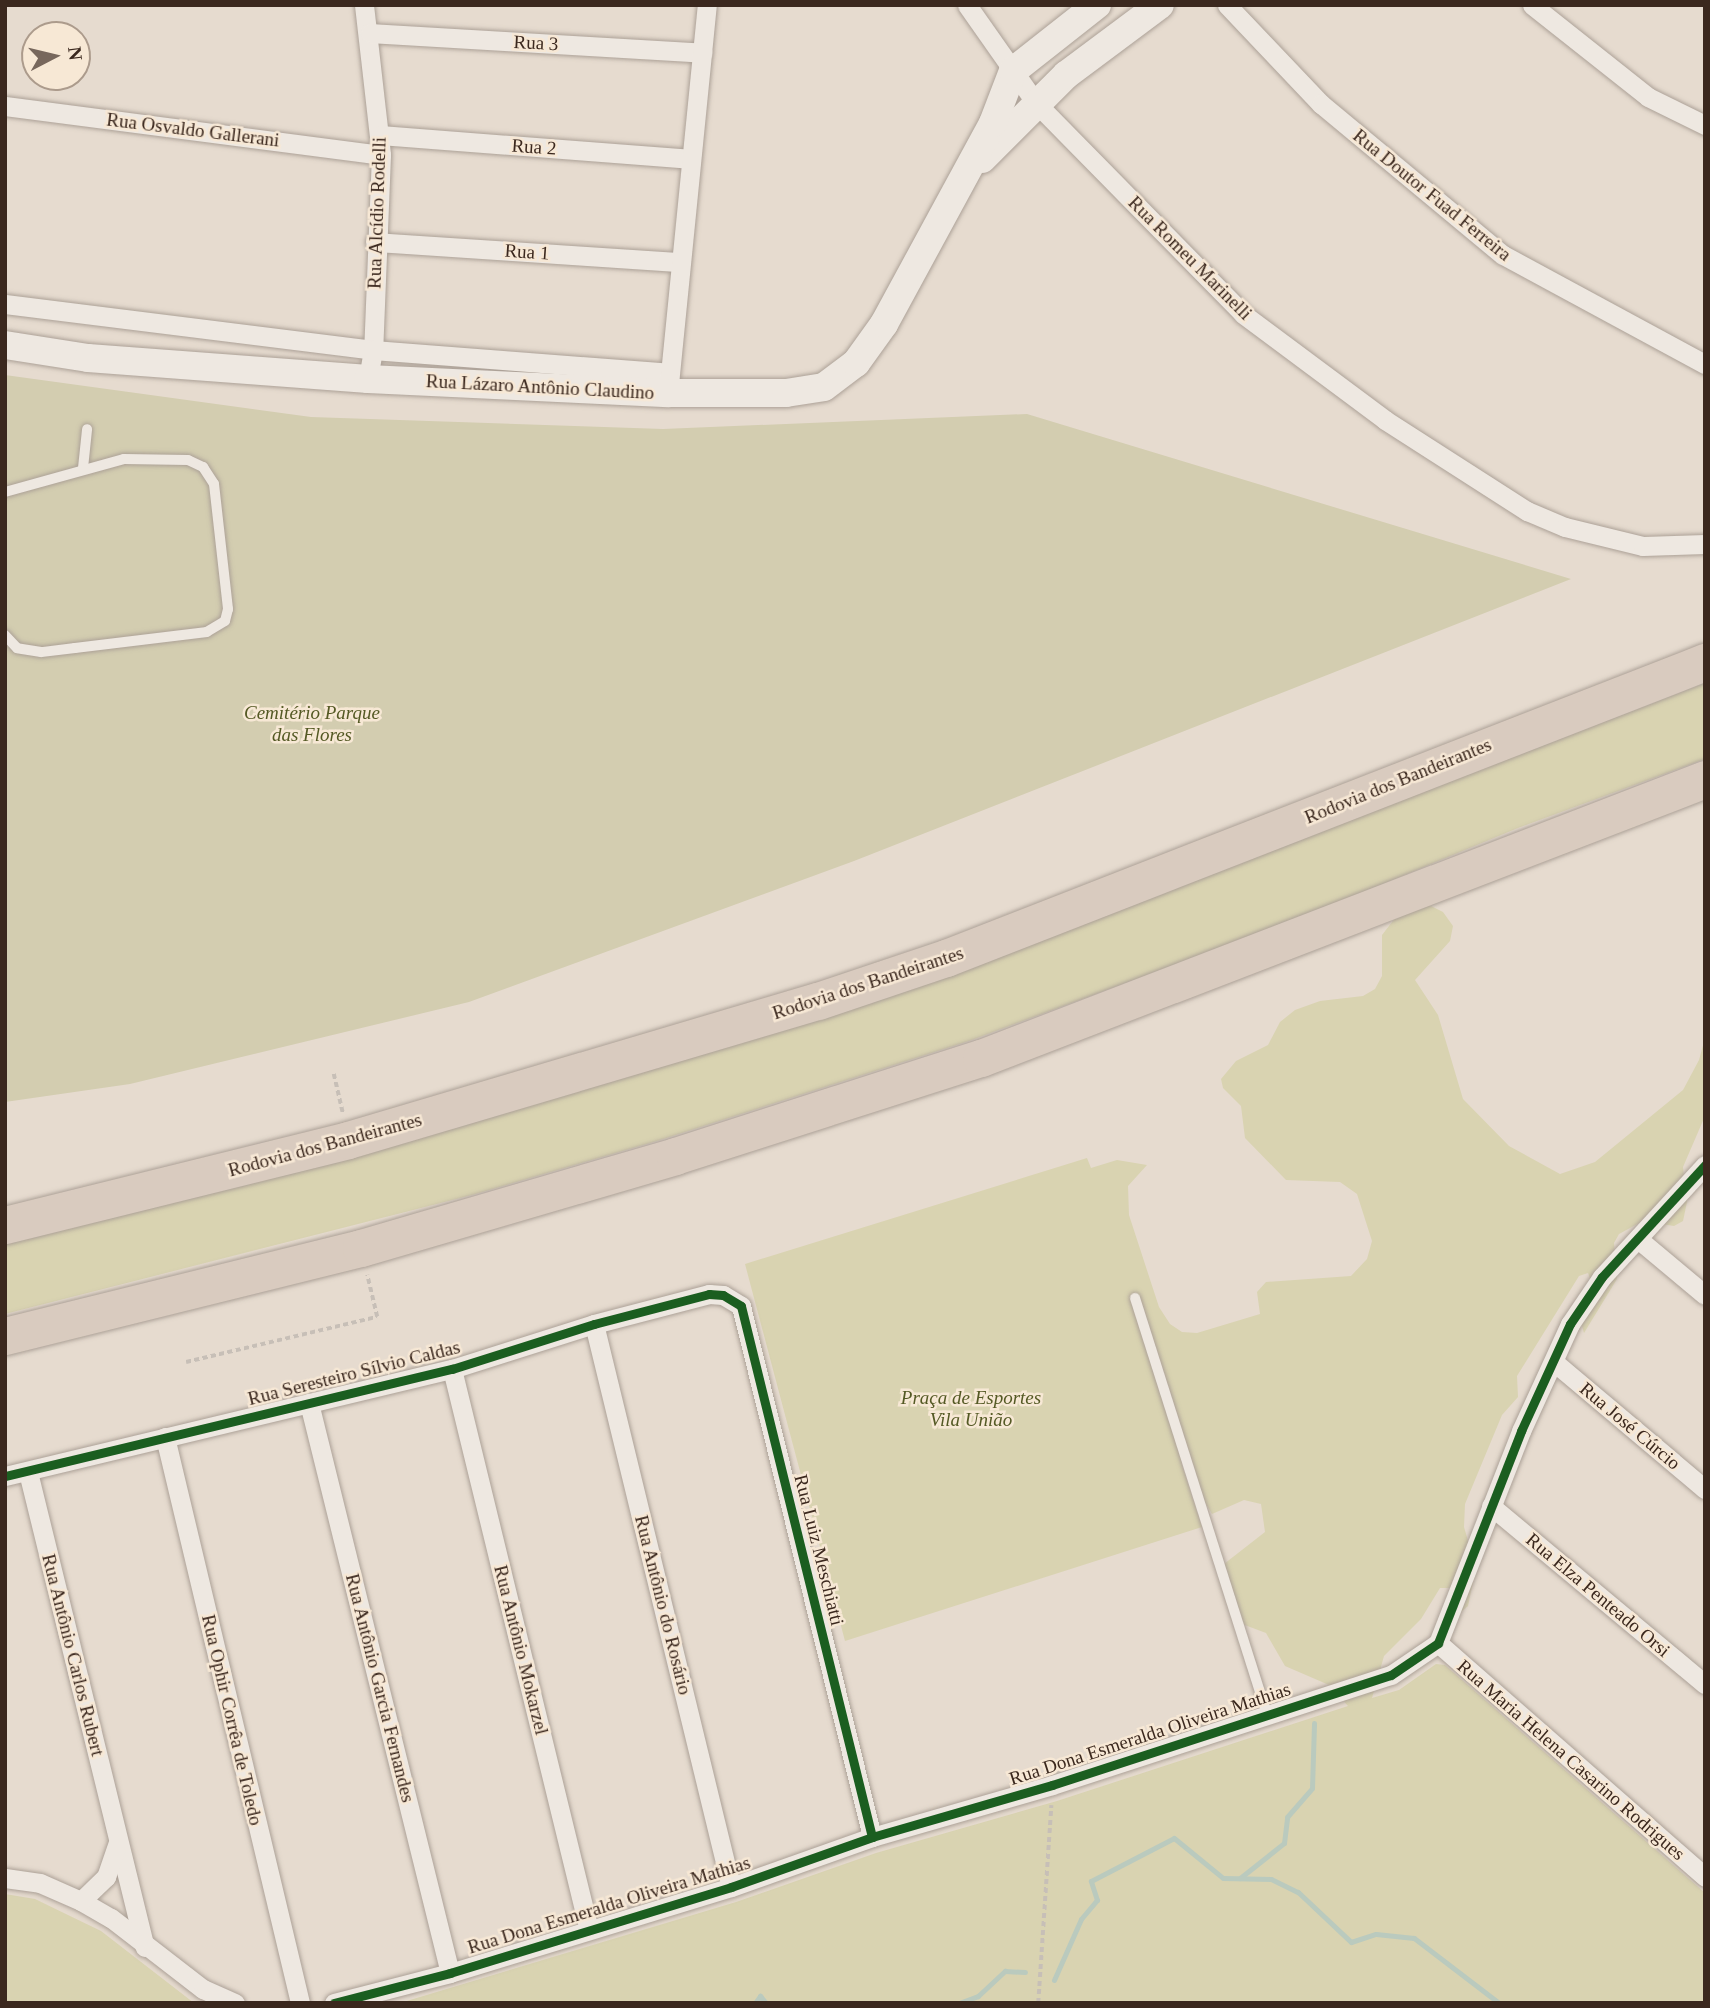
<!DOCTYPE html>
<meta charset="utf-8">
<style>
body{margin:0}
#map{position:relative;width:1710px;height:2008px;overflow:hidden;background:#e6dbcf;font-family:"Times New Roman",serif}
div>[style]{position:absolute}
.green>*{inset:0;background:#d9d3b1}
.cemetery>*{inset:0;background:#d3cdb0}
.stream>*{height:5px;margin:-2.5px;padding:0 2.5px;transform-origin:2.5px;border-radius:2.5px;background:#bacabe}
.path>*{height:3.5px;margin-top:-1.75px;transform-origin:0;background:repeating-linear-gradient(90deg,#c7bfb7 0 5px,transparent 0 8.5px)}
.roads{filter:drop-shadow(0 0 2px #aca197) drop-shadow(0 0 2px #aca197)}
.service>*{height:10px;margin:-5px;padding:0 5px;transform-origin:5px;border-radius:5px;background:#eee8e1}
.minor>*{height:19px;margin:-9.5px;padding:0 9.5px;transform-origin:9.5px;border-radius:9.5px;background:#eee8e1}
.secondary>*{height:28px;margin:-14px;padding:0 14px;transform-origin:14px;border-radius:14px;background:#eee8e1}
.motorway>*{height:37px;margin:-18.5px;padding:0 18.5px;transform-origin:18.5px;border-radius:18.5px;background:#d9cbbf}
.cycleway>*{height:9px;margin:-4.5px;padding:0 4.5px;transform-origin:4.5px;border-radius:4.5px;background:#1b5e20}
span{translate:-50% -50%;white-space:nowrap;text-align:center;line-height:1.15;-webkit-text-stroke:5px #f7e8d5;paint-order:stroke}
.street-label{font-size:19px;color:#3b281e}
.park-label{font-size:19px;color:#545924;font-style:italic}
.frame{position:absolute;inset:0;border:7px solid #3b281e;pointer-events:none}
.north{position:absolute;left:21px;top:21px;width:70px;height:70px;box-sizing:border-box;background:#f7e8d5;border:2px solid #ac9b8c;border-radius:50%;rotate:83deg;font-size:19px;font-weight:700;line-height:28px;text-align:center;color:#3b281e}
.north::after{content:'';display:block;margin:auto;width:24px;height:32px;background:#77675c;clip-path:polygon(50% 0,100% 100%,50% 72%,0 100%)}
</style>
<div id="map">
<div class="green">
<div style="clip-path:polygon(1705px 683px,1705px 759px,1518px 828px,1301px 918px,969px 1041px,657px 1141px,472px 1195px,5px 1314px,5px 1241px,456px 1128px,947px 975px)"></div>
<div style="clip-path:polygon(1429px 905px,1443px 912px,1453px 926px,1450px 941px,1415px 980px,1438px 1015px,1463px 1099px,1509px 1146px,1560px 1174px,1595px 1162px,1683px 1090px,1699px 1060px,1705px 1038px,1705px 1116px,1683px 1167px,1687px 1202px,1683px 1221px,1674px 1226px,1643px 1221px,1619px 1234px,1614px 1243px,1617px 1279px,1584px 1333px,1581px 1323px,1591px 1281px,1588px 1273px,1579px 1276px,1517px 1376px,1518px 1397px,1502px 1415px,1465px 1504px,1464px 1527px,1476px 1568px,1468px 1606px,1461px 1612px,1453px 1588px,1440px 1588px,1421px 1619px,1384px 1656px,1372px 1698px,1399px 1690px,1436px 1664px,1445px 1665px,1705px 1893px,1705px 2003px,400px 2003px,736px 1902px,876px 1853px,1057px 1801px,1348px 1706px,1329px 1685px,1285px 1666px,1266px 1633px,1242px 1624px,1224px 1564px,1265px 1532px,1261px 1504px,1244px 1500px,1212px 1514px,1181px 1462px,1202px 1527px,845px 1641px,745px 1264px,1087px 1158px,1091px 1168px,1117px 1160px,1147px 1165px,1128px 1186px,1129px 1215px,1159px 1307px,1170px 1324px,1182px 1332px,1197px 1333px,1260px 1314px,1257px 1292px,1266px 1282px,1351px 1276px,1367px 1259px,1372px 1241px,1357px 1194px,1340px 1182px,1286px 1180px,1245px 1138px,1241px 1106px,1223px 1088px,1221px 1079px,1236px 1061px,1268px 1045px,1280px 1022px,1295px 1010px,1320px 1001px,1363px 996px,1375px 989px,1382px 976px,1382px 935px,1399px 913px)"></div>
<div style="clip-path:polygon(5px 1894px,35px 1899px,101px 1931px,194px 2003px,5px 2003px)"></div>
</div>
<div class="cemetery">
<div style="clip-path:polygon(5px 375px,311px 417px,663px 429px,1027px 414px,1571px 579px,854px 861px,469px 1002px,130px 1084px,5px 1102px)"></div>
</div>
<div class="stream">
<div style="left:1240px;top:1878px;width:56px;rotate:-38.5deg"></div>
<div style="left:1284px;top:1843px;width:26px;rotate:-83deg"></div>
<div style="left:1287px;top:1817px;width:38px;rotate:-49deg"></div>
<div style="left:1312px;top:1788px;width:65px;rotate:-88.2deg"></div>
<div style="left:1054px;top:1980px;width:67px;rotate:-66.1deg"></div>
<div style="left:1081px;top:1919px;width:25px;rotate:-50deg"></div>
<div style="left:1097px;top:1900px;width:20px;rotate:-108deg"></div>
<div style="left:1091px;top:1881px;width:93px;rotate:-27.4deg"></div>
<div style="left:1174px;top:1838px;width:63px;rotate:39.2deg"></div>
<div style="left:1223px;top:1878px;width:48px;rotate:1.2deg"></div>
<div style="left:1271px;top:1879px;width:30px;rotate:26deg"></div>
<div style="left:1298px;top:1892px;width:73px;rotate:43.3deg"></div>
<div style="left:1351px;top:1942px;width:26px;rotate:-18deg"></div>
<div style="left:1376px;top:1934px;width:38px;rotate:6deg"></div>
<div style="left:1414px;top:1938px;width:107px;rotate:37.4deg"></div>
<div style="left:755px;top:2003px;width:9px;rotate:-54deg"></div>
<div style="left:760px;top:1996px;width:9px;rotate:49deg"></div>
<div style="left:959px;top:2003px;width:20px;rotate:-20deg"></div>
<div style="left:978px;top:1996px;width:37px;rotate:-43deg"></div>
<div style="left:1005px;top:1971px;width:20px;rotate:3deg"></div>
</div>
<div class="path">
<div style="left:334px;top:1074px;width:40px;rotate:77deg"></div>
<div style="left:186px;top:1362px;width:196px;rotate:-13.3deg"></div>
<div style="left:377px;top:1317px;width:43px;rotate:-103.4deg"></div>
<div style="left:1038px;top:2003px;width:198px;rotate:-86.2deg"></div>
</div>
<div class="roads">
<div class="service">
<div style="left:83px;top:468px;width:39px;rotate:-84deg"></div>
<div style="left:5px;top:492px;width:123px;rotate:-15.5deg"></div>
<div style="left:124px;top:459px;width:64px;rotate:0.9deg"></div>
<div style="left:188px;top:460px;width:17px;rotate:25deg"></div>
<div style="left:203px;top:467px;width:20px;rotate:57deg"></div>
<div style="left:214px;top:484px;width:126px;rotate:83.6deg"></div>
<div style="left:228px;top:609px;width:12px;rotate:104deg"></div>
<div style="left:225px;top:621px;width:21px;rotate:149deg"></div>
<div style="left:207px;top:632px;width:133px;rotate:173.1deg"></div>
<div style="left:75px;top:648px;width:34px;rotate:173deg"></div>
<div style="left:41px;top:652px;width:24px;rotate:-171deg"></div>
<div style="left:17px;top:648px;width:18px;rotate:-133deg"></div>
<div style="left:1135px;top:1298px;width:436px;rotate:72.4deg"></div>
</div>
<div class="minor">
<div style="left:364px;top:5px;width:151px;rotate:83.5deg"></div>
<div style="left:381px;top:155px;width:195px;rotate:92.3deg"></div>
<div style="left:373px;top:350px;width:29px;rotate:100deg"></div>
<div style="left:967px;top:5px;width:120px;rotate:54.9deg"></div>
<div style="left:1036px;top:103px;width:296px;rotate:45.5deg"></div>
<div style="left:1243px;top:314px;width:177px;rotate:36.7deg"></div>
<div style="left:1385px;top:420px;width:169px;rotate:32.7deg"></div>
<div style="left:1527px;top:511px;width:41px;rotate:22.8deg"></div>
<div style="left:1565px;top:527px;width:80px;rotate:13.7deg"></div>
<div style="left:1643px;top:546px;width:62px;rotate:-1.8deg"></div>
<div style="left:1227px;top:5px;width:137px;rotate:46.5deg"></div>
<div style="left:1321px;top:104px;width:236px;rotate:39.7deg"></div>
<div style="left:1503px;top:255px;width:230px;rotate:28.4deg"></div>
<div style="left:1532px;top:5px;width:148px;rotate:38.4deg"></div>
<div style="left:1648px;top:97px;width:64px;rotate:26.2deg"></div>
<div style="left:370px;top:33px;width:333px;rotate:3.4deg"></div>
<div style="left:5px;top:106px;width:379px;rotate:7.4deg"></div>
<div style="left:380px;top:135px;width:310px;rotate:4.4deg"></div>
<div style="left:375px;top:242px;width:305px;rotate:3.8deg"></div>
<div style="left:5px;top:304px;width:371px;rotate:7.1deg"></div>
<div style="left:373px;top:350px;width:297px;rotate:4.4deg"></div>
<div style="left:669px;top:384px;width:381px;rotate:-84.3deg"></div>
<div style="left:1638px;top:1239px;width:87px;rotate:39.9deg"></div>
<div style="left:594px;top:1324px;width:579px;rotate:76.32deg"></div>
<div style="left:1554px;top:1362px;width:197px;rotate:40.1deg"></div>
<div style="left:452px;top:1369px;width:577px;rotate:76.28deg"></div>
<div style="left:309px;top:1403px;width:587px;rotate:76.11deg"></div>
<div style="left:165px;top:1437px;width:582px;rotate:76.58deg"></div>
<div style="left:28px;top:1472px;width:489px;rotate:76.2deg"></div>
<div style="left:5px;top:1476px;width:460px;rotate:-13.5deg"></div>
<div style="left:452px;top:1369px;width:149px;rotate:-17.6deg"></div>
<div style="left:594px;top:1324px;width:119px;rotate:-14.6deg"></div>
<div style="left:709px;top:1294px;width:14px;rotate:4deg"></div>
<div style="left:723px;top:1295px;width:21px;rotate:31deg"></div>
<div style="left:741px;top:1306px;width:547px;rotate:76.14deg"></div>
<div style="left:1491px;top:1506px;width:278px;rotate:39.8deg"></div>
<div style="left:1438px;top:1643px;width:355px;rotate:41.2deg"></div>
<div style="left:5px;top:1878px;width:35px;rotate:8deg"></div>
<div style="left:40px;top:1883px;width:45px;rotate:23.7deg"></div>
<div style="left:81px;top:1901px;width:34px;rotate:30deg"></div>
<div style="left:111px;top:1918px;width:116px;rotate:37.7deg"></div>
<div style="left:203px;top:1989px;width:35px;rotate:24deg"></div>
<div style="left:81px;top:1901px;width:35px;rotate:-44deg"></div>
<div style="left:106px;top:1877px;width:37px;rotate:-71deg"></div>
<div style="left:334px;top:2003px;width:120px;rotate:-14.5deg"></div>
<div style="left:450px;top:1973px;width:294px;rotate:-17deg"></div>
<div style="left:731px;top:1887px;width:150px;rotate:-19.5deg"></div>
<div style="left:872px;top:1837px;width:187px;rotate:-16.1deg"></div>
<div style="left:1052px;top:1785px;width:356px;rotate:-18deg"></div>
<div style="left:1391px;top:1675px;width:57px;rotate:-34.2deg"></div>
<div style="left:1438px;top:1643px;width:228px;rotate:-68.6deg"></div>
<div style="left:1521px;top:1431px;width:118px;rotate:-65.4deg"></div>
<div style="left:1570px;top:1324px;width:57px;rotate:-55.8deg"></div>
<div style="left:1602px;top:1277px;width:152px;rotate:-47.4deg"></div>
</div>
<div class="secondary">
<div style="left:982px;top:159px;width:119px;rotate:-45deg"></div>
<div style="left:1066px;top:75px;width:117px;rotate:-36.7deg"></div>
<div style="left:5px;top:345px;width:84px;rotate:8.9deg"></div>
<div style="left:88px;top:358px;width:281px;rotate:4.3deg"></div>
<div style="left:368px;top:379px;width:301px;rotate:2.7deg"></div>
<div style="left:669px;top:393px;width:117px"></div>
<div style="left:786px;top:393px;width:38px;rotate:-9deg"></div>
<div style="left:824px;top:387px;width:40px;rotate:-37deg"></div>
<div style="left:856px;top:363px;width:48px;rotate:-54.3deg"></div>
<div style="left:884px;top:324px;width:229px;rotate:-61.5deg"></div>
<div style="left:993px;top:123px;width:56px;rotate:-69deg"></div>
<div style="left:1013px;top:71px;width:107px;rotate:-38.2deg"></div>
</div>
<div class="motorway">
<div style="left:5px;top:1225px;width:353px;rotate:-13.9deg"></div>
<div style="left:348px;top:1140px;width:490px;rotate:-16.5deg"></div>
<div style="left:818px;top:1001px;width:135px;rotate:-18.6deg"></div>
<div style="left:946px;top:958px;width:815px;rotate:-21.31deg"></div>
<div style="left:5px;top:1336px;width:367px;rotate:-13.9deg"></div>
<div style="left:361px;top:1248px;width:327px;rotate:-16.3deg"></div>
<div style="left:675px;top:1156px;width:321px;rotate:-17.8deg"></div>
<div style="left:981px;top:1058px;width:776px;rotate:-21.07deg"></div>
</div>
</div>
<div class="cycleway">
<div style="left:5px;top:1476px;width:460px;rotate:-13.5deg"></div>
<div style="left:452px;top:1369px;width:149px;rotate:-17.6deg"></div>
<div style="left:594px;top:1324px;width:119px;rotate:-14.6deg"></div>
<div style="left:709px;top:1294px;width:14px;rotate:4deg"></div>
<div style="left:723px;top:1295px;width:21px;rotate:31deg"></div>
<div style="left:741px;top:1306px;width:547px;rotate:76.14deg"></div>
<div style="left:334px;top:2003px;width:120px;rotate:-14.5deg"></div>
<div style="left:450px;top:1973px;width:294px;rotate:-17deg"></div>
<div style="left:731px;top:1887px;width:150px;rotate:-19.5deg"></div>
<div style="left:872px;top:1837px;width:187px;rotate:-16.1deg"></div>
<div style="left:1052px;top:1785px;width:356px;rotate:-18deg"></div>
<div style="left:1391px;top:1675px;width:57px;rotate:-34.2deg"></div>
<div style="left:1438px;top:1643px;width:228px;rotate:-68.6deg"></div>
<div style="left:1521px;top:1431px;width:118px;rotate:-65.4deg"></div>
<div style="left:1570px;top:1324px;width:57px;rotate:-55.8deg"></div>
<div style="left:1602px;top:1277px;width:152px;rotate:-47.4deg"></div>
</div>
<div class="street-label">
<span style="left:536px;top:43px;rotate:3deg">Rua 3</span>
<span style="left:193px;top:130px;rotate:7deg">Rua Osvaldo Gallerani</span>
<span style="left:534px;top:147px;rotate:4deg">Rua 2</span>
<span style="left:1432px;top:195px;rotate:39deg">Rua Doutor Fuad Ferreira</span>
<span style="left:377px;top:213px;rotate:-88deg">Rua Alcídio Rodelli</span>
<span style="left:527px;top:252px;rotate:4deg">Rua 1</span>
<span style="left:1190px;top:258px;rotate:45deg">Rua Romeu Marinelli</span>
<span style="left:540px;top:387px;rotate:3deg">Rua Lázaro Antônio Claudino</span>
<span style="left:1398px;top:781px;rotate:-22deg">Rodovia dos Bandeirantes</span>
<span style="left:868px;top:983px;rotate:-18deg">Rodovia dos Bandeirantes</span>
<span style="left:325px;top:1145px;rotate:-15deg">Rodovia dos Bandeirantes</span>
<span style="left:354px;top:1373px;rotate:-14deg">Rua Seresteiro Sílvio Caldas</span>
<span style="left:1630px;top:1426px;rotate:40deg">Rua José Cúrcio</span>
<span style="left:819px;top:1550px;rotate:76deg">Rua Luiz Meschiatti</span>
<span style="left:1598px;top:1595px;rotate:40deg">Rua Elza Penteado Orsi</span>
<span style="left:663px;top:1605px;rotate:76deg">Rua Antônio do Rosário</span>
<span style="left:521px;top:1650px;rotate:76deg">Rua Antônio Mokarzel</span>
<span style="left:73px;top:1655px;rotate:76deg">Rua Antônio Carlos Rubert</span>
<span style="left:380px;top:1688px;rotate:76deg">Rua Antônio Garcia Fernandes</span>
<span style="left:232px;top:1720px;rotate:77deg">Rua Ophir Corrêa de Toledo</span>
<span style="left:1150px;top:1734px;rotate:-18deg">Rua Dona Esmeralda Oliveira Mathias</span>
<span style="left:1571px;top:1760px;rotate:41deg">Rua Maria Helena Casarino Rodrigues</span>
<span style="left:609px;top:1905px;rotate:-17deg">Rua Dona Esmeralda Oliveira Mathias</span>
</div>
<div class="park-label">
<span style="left:312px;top:724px">Cemitério Parque<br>das Flores</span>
<span style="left:971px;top:1409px">Praça de Esportes<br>Vila União</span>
</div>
<div class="frame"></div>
<div class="north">N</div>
</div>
